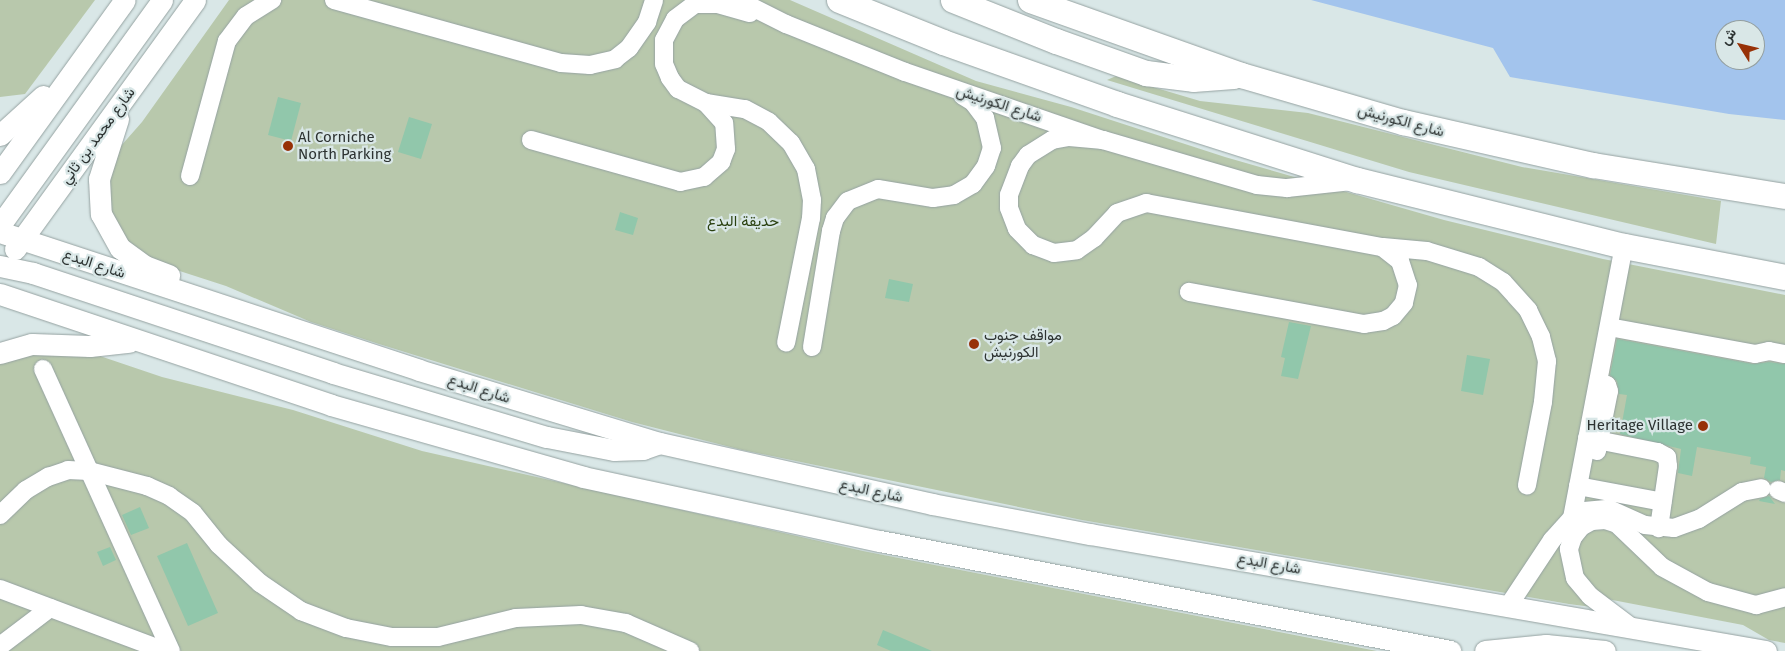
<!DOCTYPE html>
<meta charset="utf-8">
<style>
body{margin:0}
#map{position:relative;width:1785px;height:651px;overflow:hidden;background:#d9e7e7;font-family:"Fira Sans",Vazirmatn,sans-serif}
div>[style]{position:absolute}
.green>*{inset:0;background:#b8c8ac}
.water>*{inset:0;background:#a3c4ed}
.building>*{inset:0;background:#91c7ab}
.roads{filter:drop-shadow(0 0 1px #95a2a1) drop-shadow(0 0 1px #95a2a1)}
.minor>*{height:18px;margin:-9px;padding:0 9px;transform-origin:9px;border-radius:9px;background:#fff}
.major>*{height:21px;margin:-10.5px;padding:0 10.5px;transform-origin:10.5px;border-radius:10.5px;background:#fff}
.highway>*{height:25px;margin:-12.5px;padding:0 12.5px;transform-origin:12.5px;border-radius:12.5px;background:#fff}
.dots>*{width:14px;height:14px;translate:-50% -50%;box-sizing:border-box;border:2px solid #d9e7e7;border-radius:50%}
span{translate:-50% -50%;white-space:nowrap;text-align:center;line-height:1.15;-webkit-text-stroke:4.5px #d9e7e7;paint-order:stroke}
.street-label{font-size:15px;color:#2d3332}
.poi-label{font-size:15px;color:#2d3332}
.left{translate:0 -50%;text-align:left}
.right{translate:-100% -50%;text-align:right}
.park-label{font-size:15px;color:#2a4110}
.north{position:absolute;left:1715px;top:20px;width:50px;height:50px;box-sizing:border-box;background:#d9e7e7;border:1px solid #949f9f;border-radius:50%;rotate:306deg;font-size:14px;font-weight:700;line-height:20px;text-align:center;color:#2d3332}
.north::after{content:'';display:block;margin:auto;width:18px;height:22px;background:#973107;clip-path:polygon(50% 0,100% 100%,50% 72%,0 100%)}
</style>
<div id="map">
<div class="green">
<div style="clip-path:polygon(0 0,95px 0,25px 94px,0 97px)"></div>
<div style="clip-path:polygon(229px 0,790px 0,976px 81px,1071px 107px,1225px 157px,1444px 220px,1603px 259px,1785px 295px,1785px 643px,1769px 640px,1743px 625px,1602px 598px,1592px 607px,1569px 604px,1082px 520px,742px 450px,632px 422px,379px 344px,311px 322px,226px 286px,158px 264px,130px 248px,104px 198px,120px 147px,142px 122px)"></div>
<div style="clip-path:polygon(1116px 76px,1200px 101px,1308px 113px,1522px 167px,1721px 201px,1716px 244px,1409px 172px,1107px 80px)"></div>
<div style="clip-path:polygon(25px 351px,91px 353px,162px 377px,293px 410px,422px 451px,863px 551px,1377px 651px,0 651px,0 360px)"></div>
</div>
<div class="water">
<div style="clip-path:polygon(evenodd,1311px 0,1785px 0,1785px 120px,1729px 114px,1510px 77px,1493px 48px,1311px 0,1725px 30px,1755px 30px,1755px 60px,1725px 60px,1725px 30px)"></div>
</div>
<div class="building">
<div style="clip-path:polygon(278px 97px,301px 103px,291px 141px,268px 135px)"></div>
<div style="clip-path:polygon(409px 117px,432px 124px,421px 159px,398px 152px)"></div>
<div style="clip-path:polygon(620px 212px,638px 218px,633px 235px,615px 230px)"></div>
<div style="clip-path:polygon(889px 279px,913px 284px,909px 302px,885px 298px)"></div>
<div style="clip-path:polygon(1289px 322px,1311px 326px,1298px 379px,1281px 376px,1285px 358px,1281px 357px)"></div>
<div style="clip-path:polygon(1617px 339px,1753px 364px,1769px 362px,1785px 364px,1785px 471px,1781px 470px,1780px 480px,1771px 482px,1764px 478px,1766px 467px,1750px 464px,1751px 457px,1697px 447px,1692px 476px,1678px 473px,1681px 449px,1620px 434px,1627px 395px,1619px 394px,1617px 381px,1610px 375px)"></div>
<div style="clip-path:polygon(1467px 355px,1490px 359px,1483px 395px,1461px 391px)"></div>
<div style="clip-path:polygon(1769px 496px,1775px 504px,1759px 501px,1760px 499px)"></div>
<div style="clip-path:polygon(140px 507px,149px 528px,131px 535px,122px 515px)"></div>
<div style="clip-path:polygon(187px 543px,218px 613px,188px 626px,157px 556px)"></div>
<div style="clip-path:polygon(110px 547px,116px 560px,103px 566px,97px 552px)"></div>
<div style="clip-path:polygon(883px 630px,895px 635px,932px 651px,891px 651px,877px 645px)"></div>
</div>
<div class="roads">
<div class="minor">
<div style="left:334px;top:0;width:236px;rotate:15.5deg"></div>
<div style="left:561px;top:63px;width:29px;rotate:4deg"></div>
<div style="left:590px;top:65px;width:26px;rotate:-13deg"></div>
<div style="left:615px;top:59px;width:18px;rotate:-38deg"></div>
<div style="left:629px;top:48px;width:32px;rotate:-55deg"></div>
<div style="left:647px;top:22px;width:23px;rotate:-72deg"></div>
<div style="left:738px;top:0;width:54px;rotate:26.6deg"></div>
<div style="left:786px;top:24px;width:128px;rotate:22deg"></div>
<div style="left:905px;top:72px;width:209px;rotate:19deg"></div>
<div style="left:1103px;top:140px;width:160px;rotate:16.3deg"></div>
<div style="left:1257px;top:185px;width:30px;rotate:6deg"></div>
<div style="left:1287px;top:188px;width:65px;rotate:-6.1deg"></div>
<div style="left:706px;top:103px;width:39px;rotate:9deg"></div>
<div style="left:745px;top:109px;width:27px;rotate:28deg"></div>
<div style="left:769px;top:122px;width:30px;rotate:44deg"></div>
<div style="left:791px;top:143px;width:30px;rotate:60deg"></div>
<div style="left:806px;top:169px;width:32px;rotate:79deg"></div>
<div style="left:812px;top:200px;width:18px;rotate:93deg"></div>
<div style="left:811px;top:218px;width:127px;rotate:101.3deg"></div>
<div style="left:531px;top:140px;width:155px;rotate:15.7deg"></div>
<div style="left:680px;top:182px;width:25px;rotate:-12deg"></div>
<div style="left:704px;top:177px;width:23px;rotate:-41deg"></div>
<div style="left:721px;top:162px;width:14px;rotate:-69deg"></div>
<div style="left:726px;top:149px;width:26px;rotate:-94deg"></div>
<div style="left:724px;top:123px;width:27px;rotate:-132deg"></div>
<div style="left:706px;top:103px;width:31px;rotate:-153deg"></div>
<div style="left:678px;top:89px;width:14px;rotate:-126deg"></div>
<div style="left:670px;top:78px;width:15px;rotate:-113deg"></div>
<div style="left:664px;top:64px;width:24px;rotate:-90deg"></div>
<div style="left:664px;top:40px;width:24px;rotate:-62deg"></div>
<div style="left:675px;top:19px;width:25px;rotate:-37deg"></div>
<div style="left:695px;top:4px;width:23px"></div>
<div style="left:718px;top:4px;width:33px;rotate:16deg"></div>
<div style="left:1103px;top:140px;width:34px;rotate:-175deg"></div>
<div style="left:1069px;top:137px;width:17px;rotate:170deg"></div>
<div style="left:1052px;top:140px;width:28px;rotate:148deg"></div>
<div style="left:1028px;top:155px;width:14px;rotate:126deg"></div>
<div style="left:1020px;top:166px;width:31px;rotate:111deg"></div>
<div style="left:1009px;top:195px;width:13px;rotate:90deg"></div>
<div style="left:1009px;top:208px;width:22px;rotate:69deg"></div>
<div style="left:1017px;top:229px;width:23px;rotate:45deg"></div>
<div style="left:1033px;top:245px;width:22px;rotate:21deg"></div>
<div style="left:1054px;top:253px;width:23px;rotate:-7deg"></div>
<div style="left:1077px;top:250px;width:21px;rotate:-35deg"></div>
<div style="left:1094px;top:238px;width:34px;rotate:-47deg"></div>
<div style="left:1117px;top:213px;width:31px;rotate:-19deg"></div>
<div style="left:1146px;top:203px;width:240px;rotate:10.6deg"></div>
<div style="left:1382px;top:247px;width:23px;rotate:38deg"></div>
<div style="left:1400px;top:261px;width:25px;rotate:72deg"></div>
<div style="left:1408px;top:285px;width:18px;rotate:103deg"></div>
<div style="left:1404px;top:303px;width:17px;rotate:130deg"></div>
<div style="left:1393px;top:316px;width:11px;rotate:153deg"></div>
<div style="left:1383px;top:321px;width:19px;rotate:171deg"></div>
<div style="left:1364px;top:324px;width:178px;rotate:-169.6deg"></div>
<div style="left:190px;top:176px;width:140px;rotate:-74.7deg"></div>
<div style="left:227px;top:41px;width:31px;rotate:-53deg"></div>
<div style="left:246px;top:16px;width:31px;rotate:-32deg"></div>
<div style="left:1383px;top:247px;width:44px;rotate:5.2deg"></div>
<div style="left:1427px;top:251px;width:54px;rotate:17.1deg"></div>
<div style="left:1479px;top:267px;width:28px;rotate:32deg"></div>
<div style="left:1503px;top:282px;width:38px;rotate:48deg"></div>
<div style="left:1528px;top:310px;width:30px;rotate:64deg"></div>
<div style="left:1541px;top:337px;width:25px;rotate:76deg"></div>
<div style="left:1547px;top:361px;width:41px;rotate:95.6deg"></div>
<div style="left:1543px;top:402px;width:85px;rotate:100.9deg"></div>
<div style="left:1609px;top:327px;width:148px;rotate:10.5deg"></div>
<div style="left:1755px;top:354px;width:14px;rotate:-12deg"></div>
<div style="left:1769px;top:351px;width:16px;rotate:11deg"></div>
<div style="left:812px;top:347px;width:118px;rotate:-80.7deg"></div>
<div style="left:831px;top:231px;width:14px;rotate:-73deg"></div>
<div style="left:835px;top:218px;width:21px;rotate:-53deg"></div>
<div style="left:848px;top:201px;width:32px;rotate:-22deg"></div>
<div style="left:878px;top:189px;width:56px;rotate:9.3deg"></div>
<div style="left:933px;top:198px;width:21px;rotate:-8deg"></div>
<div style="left:954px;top:195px;width:22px;rotate:-30deg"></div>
<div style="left:973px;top:184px;width:22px;rotate:-54deg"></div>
<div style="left:986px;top:166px;width:19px;rotate:-72deg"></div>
<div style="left:992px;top:148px;width:31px;rotate:-103deg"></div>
<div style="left:985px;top:118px;width:20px;rotate:-127deg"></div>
<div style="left:973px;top:102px;width:12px;rotate:-149deg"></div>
<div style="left:43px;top:369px;width:310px;rotate:65.6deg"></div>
<div style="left:1587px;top:438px;width:72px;rotate:11.2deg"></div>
<div style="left:1658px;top:452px;width:10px;rotate:29deg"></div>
<div style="left:1667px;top:457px;width:9px;rotate:84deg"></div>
<div style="left:1668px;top:466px;width:63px;rotate:98.3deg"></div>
<div style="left:1597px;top:451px;width:61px;rotate:-78.7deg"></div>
<div style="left:1609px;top:391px;width:6px;rotate:-108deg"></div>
<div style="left:1607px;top:385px;width:9px;rotate:-162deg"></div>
<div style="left:1578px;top:486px;width:86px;rotate:10.7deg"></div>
<div style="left:1778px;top:490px;width:8px;rotate:23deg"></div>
<div style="left:0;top:515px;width:36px;rotate:-44deg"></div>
<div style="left:26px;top:490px;width:26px;rotate:-31deg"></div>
<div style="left:48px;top:477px;width:21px;rotate:-19deg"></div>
<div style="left:68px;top:470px;width:21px;rotate:3deg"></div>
<div style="left:89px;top:471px;width:60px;rotate:14.5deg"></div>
<div style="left:147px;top:486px;width:24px;rotate:24deg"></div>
<div style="left:169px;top:496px;width:29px;rotate:35deg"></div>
<div style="left:193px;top:513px;width:41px;rotate:50.9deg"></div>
<div style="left:219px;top:545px;width:56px;rotate:42.8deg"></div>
<div style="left:260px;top:583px;width:50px;rotate:34.3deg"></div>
<div style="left:301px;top:611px;width:48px;rotate:20.7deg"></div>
<div style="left:346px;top:628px;width:47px;rotate:11.1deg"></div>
<div style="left:392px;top:637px;width:46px"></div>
<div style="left:438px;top:637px;width:80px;rotate:-13.7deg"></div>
<div style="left:516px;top:618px;width:65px;rotate:-2.6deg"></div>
<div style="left:581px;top:615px;width:46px;rotate:10.1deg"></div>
<div style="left:626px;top:623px;width:70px;rotate:23.6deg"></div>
<div style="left:1572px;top:518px;width:277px;rotate:-79.2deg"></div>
<div style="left:0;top:589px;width:176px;rotate:20.6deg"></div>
<div style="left:1509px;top:605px;width:78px;rotate:-56.5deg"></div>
<div style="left:1552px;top:540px;width:30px;rotate:-48deg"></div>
<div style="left:1572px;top:518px;width:14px;rotate:-30deg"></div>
<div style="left:1584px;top:511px;width:25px;rotate:-5deg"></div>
<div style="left:1609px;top:509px;width:39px;rotate:24deg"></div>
<div style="left:1645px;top:525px;width:29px;rotate:6deg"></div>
<div style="left:1674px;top:528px;width:27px;rotate:-20deg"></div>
<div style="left:1699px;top:519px;width:51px;rotate:-32.1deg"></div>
<div style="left:1742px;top:492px;width:20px;rotate:-11deg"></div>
<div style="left:1631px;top:627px;width:51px;rotate:-142.9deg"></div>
<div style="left:1590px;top:596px;width:23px;rotate:-130deg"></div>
<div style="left:1575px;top:578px;width:30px;rotate:-102deg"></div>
<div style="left:1569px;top:549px;width:13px;rotate:-72deg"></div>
<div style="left:1573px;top:537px;width:13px;rotate:-51deg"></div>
<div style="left:1581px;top:527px;width:13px;rotate:-29deg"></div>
<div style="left:1592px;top:521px;width:13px;rotate:-4deg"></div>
<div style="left:1605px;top:520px;width:13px;rotate:18deg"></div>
<div style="left:1617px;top:524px;width:62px;rotate:43.7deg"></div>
<div style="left:1662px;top:567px;width:52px;rotate:28.5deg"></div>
<div style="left:1708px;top:592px;width:50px;rotate:15.2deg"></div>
<div style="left:1756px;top:605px;width:30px;rotate:-15deg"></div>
<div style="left:0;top:646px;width:63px;rotate:-37.2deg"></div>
</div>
<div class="major">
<div style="left:118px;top:119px;width:63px;rotate:107.6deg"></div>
<div style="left:99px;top:179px;width:35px;rotate:87deg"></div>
<div style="left:101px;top:214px;width:39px;rotate:61deg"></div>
<div style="left:120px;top:248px;width:31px;rotate:36deg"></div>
<div style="left:145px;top:266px;width:26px;rotate:21deg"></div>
<div style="left:0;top:135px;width:58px;rotate:-42.2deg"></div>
<div style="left:0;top:173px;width:213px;rotate:-54.2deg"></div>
<div style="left:0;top:225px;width:277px;rotate:-54.2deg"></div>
<div style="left:0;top:232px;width:441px;rotate:18.2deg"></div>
<div style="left:419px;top:370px;width:252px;rotate:16.9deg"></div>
<div style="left:660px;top:443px;width:279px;rotate:12.6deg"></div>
<div style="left:932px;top:504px;width:161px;rotate:10.8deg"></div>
<div style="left:1090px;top:534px;width:686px;rotate:9.82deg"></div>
<div style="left:15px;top:249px;width:307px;rotate:-54.1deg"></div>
<div style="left:0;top:266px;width:34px;rotate:12deg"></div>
<div style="left:33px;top:273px;width:316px;rotate:18.4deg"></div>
<div style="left:333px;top:373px;width:223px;rotate:16.7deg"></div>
<div style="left:547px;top:437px;width:68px;rotate:11deg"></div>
<div style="left:614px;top:450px;width:29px;rotate:-2deg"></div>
<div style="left:643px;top:449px;width:15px;rotate:-20deg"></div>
<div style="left:0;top:294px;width:349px;rotate:18.5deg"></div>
<div style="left:331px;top:405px;width:262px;rotate:15.9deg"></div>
<div style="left:583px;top:477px;width:304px;rotate:12.2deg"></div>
<div style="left:880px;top:541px;width:581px;rotate:10.92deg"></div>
<div style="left:0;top:353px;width:33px;rotate:-16deg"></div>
<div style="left:32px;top:344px;width:58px;rotate:2deg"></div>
<div style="left:90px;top:346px;width:39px;rotate:-6deg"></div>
<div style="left:1485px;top:651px;width:61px;rotate:-5.6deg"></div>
<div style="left:1546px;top:645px;width:59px;rotate:5.8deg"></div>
</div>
<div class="highway">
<div style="left:839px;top:0;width:112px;rotate:22deg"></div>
<div style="left:943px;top:42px;width:185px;rotate:19.6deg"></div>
<div style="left:1117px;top:104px;width:252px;rotate:17.6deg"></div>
<div style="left:1357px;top:180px;width:275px;rotate:13.9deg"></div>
<div style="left:1624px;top:246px;width:164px;rotate:10.9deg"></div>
<div style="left:953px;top:0;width:111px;rotate:21.7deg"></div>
<div style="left:1056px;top:41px;width:96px;rotate:19.6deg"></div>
<div style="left:1146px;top:73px;width:47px;rotate:7.3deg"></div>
<div style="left:1193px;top:79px;width:40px;rotate:-4.3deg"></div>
<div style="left:1030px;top:0;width:224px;rotate:19.6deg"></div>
<div style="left:1241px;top:75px;width:169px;rotate:16.2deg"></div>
<div style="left:1403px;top:122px;width:195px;rotate:12.8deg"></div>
<div style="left:1593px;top:165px;width:194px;rotate:9.2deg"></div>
</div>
</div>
<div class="dots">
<div style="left:288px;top:146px;background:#973107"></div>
<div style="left:974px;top:344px;background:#973107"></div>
<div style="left:1703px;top:426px;background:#973107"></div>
</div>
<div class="street-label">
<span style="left:999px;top:104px;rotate:18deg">شارع الكورنيش</span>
<span style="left:1401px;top:121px;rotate:15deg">شارع الكورنيش</span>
<span style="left:98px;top:136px;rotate:-54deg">شارع محمد بن ثاني</span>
<span style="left:94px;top:264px;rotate:18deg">شارع البدع</span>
<span style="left:479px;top:389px;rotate:18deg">شارع البدع</span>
<span style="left:871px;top:491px;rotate:12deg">شارع البدع</span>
<span style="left:1269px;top:564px;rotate:10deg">شارع البدع</span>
</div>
<div class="poi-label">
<span class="left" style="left:298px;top:146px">Al Corniche<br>North Parking</span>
<span class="left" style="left:984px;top:344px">مواقف جنوب<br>الكورنيش</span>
<span class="right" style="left:1693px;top:426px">Heritage Village</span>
</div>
<div class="park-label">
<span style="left:743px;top:222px">حديقة البدع</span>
</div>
<div class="north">ش</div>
</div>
